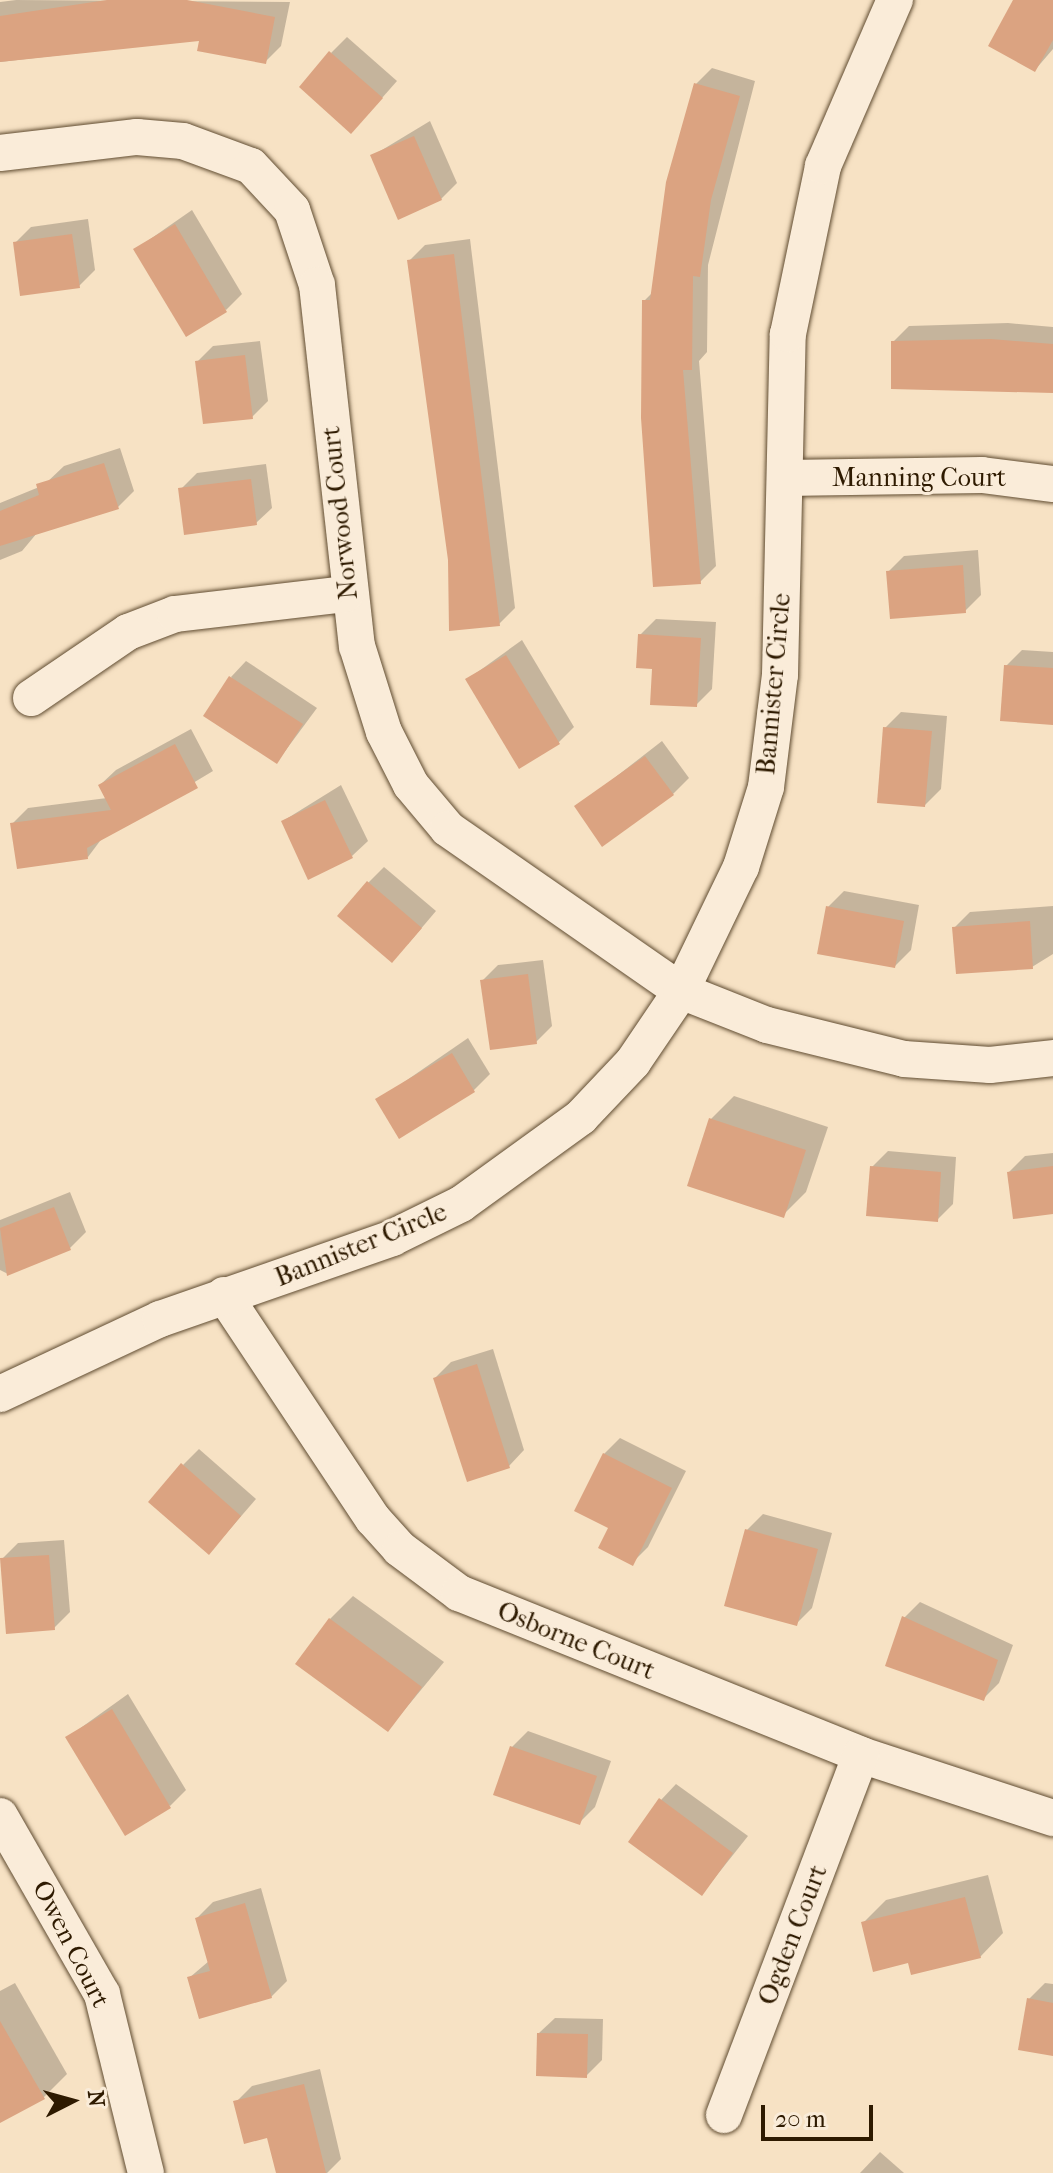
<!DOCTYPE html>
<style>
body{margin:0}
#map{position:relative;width:1053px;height:2173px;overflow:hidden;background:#f7e2c4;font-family:"IM FELL French Canon",serif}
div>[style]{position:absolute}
.shadow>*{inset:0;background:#0003}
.building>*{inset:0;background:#dba381}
.roads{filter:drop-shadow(0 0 2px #604c31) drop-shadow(0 0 2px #604c31)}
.minor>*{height:36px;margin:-18px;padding:0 18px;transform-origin:18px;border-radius:18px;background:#faecd9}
span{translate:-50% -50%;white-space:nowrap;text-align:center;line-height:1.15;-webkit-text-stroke:6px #faecd9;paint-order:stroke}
.street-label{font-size:26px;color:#2e1a00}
.north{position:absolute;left:32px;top:2061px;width:80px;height:80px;-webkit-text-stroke:6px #faecd9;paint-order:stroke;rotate:84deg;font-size:22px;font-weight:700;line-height:32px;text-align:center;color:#2e1a00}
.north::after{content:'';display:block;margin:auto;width:28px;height:36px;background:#2e1a00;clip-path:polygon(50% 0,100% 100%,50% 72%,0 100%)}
.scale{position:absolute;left:761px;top:2105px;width:112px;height:36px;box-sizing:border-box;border:4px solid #2e1a00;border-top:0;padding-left:10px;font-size:24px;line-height:28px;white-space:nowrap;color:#2e1a00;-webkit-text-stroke:6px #faecd9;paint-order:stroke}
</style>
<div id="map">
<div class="shadow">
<div style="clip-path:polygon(1015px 0,1053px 0,1053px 49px,1035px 70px)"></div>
<div style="clip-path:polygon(0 2px,16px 0,290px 2px,281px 46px,265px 62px,202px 39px,0 62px)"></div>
<div style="clip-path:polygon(347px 37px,397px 81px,367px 115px,331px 53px)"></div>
<div style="clip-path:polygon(712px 68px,755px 81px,708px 265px,707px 352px,699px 361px,716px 566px,700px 582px,644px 301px,653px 292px,696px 84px)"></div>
<div style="clip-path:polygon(430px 121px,457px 183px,441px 199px,372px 156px)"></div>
<div style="clip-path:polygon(192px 210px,242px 294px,226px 310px,136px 249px)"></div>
<div style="clip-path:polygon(88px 219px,95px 270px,79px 286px,15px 243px,31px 227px)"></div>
<div style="clip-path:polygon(470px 239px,515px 608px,499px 624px,450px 560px,409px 261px,425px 245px)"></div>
<div style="clip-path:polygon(1008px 323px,1053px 327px,1053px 391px,893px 342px,909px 326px)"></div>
<div style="clip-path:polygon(260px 341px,268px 401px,252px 417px,197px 362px,213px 346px)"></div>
<div style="clip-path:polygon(120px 448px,134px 491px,118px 507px,37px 533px,22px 551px,0 560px,0 503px,44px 485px,64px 466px)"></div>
<div style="clip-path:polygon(266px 464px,272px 508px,256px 523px,181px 489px,197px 473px)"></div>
<div style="clip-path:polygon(978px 550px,981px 595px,965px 611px,888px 572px,904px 556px)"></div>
<div style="clip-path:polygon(656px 619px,716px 622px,712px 689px,696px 705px,654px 667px,640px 635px)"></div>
<div style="clip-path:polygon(522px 640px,574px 727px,558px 743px,468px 679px)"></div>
<div style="clip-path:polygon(1022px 650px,1053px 652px,1053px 723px,1006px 666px)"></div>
<div style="clip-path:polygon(246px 661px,317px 708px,277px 762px,231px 677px)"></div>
<div style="clip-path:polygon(901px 712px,947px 716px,941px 789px,925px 805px,885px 728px)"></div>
<div style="clip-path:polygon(191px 729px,213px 771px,103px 837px,88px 857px,12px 824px,28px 808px,107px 798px,100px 785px,116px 770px)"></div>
<div style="clip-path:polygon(662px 741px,689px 778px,673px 794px,577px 807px)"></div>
<div style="clip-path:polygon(341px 785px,368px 841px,352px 856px,283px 821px)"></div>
<div style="clip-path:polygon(384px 867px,436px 911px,408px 944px,368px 883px)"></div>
<div style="clip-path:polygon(844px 891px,919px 905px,911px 950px,895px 966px,828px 907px)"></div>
<div style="clip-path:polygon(1053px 906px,1053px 954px,1032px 967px,954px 928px,970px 912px)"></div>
<div style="clip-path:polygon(543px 960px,552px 1026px,536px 1042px,482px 981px,498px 965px)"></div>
<div style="clip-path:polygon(468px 1038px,490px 1074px,474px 1090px,378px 1100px)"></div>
<div style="clip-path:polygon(734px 1096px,828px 1127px,806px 1192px,783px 1215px,711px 1119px)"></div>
<div style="clip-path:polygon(888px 1151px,956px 1157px,953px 1204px,937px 1220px,872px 1167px)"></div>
<div style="clip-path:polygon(1053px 1153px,1053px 1212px,1009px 1172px,1025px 1156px)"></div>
<div style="clip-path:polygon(70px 1192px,86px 1232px,70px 1248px,8px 1274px,0 1270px,0 1220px)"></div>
<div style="clip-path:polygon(493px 1349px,524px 1450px,509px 1466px,435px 1378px,451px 1362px)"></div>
<div style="clip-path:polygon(620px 1438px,686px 1471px,648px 1547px,632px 1563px,610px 1527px,604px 1454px)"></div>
<div style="clip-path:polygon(199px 1449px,256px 1499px,224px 1536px,183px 1465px)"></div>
<div style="clip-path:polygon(763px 1514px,832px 1533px,812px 1608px,796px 1624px,747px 1530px)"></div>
<div style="clip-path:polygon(64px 1540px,70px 1612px,54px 1628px,2px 1559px,18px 1543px)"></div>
<div style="clip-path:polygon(353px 1596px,444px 1662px,388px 1730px,330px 1619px)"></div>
<div style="clip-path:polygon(920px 1602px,1013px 1645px,999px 1683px,983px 1699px,904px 1618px)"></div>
<div style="clip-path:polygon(128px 1694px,186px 1790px,170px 1806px,68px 1737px)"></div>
<div style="clip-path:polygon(528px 1731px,611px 1761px,595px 1807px,579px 1823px,512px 1747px)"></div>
<div style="clip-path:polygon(676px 1784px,748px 1836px,702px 1894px,661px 1800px)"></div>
<div style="clip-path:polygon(988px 1875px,1003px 1933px,980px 1957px,910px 1961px,863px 1923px,886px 1900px)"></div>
<div style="clip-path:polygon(261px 1888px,287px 1981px,271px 1997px,189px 1978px,209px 1961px,197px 1918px,213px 1902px)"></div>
<div style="clip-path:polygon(15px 1983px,67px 2074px,44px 2097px,0 2121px,0 1991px)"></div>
<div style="clip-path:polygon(1045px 1983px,1053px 1984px,1053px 2054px,1029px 1999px)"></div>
<div style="clip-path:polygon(555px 2018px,603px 2019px,602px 2060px,586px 2076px,539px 2033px)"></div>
<div style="clip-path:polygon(320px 2069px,341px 2159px,327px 2173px,278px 2173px,269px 2136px,236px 2102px,252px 2086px)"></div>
<div style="clip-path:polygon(880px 2152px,904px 2173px,860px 2173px)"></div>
</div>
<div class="building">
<div style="clip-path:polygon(107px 0,187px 0,275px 17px,266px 64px,197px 51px,199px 41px,0 62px,0 16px)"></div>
<div style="clip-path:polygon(1013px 0,1053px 0,1053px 40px,1035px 72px,988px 46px)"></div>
<div style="clip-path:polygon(329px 51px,383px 98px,351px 134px,299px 87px)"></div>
<div style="clip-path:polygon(694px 83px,740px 96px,711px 200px,700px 277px,693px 276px,692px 370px,683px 370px,701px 584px,653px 587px,641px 418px,642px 300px,650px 300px,666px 182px)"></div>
<div style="clip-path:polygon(414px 136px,442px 200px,398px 220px,370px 155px)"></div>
<div style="clip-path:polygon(175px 224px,227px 312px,186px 337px,133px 249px)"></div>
<div style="clip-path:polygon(72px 234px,80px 288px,20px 296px,13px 242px)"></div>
<div style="clip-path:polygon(454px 254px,500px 626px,449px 631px,448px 560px,407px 260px)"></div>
<div style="clip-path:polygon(991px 339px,1053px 344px,1053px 393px,891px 389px,891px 341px)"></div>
<div style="clip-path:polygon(245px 355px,253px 419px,203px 424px,195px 361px)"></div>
<div style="clip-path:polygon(104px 463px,119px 509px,0 546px,0 511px,39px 495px,36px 484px)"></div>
<div style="clip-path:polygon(251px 479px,257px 525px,184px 535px,178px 488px)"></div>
<div style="clip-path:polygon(963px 565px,966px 613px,890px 619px,886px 571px)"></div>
<div style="clip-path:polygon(638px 634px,701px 638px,697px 707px,650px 705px,652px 669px,636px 668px)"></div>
<div style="clip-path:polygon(506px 655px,560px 744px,519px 769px,465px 679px)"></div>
<div style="clip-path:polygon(1004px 665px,1053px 668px,1053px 725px,1000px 721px)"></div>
<div style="clip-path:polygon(229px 676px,303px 724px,277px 764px,203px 716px)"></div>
<div style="clip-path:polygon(883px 727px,932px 731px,925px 807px,877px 803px)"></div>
<div style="clip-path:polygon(175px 744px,198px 788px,87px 848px,88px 859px,17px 869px,10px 823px,111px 810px,98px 785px)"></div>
<div style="clip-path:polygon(645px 756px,674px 795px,602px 847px,574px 806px)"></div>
<div style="clip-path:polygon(325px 800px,353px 858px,308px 880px,281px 821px)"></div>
<div style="clip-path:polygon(367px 881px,422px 928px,392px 963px,337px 916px)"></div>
<div style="clip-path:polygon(826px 906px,904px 921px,895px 968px,817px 954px)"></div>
<div style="clip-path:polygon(1030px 921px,1033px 969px,956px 974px,952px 927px)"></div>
<div style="clip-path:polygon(528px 974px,537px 1044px,490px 1050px,480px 980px)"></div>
<div style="clip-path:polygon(452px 1053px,475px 1092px,399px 1139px,375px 1099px)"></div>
<div style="clip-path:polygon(709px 1118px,806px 1150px,784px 1218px,687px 1186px)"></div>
<div style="clip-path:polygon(870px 1166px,941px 1172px,938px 1222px,866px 1216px)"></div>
<div style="clip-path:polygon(1053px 1166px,1053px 1214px,1013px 1219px,1007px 1172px)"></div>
<div style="clip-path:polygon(54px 1207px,71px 1250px,7px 1276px,0 1228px)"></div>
<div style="clip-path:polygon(477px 1364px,510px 1468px,467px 1482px,433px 1378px)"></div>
<div style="clip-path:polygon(603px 1453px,672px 1488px,633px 1566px,598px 1548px,608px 1528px,574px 1511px)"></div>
<div style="clip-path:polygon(181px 1463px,241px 1516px,209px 1555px,148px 1502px)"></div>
<div style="clip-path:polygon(745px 1529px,818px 1549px,797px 1626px,724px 1606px)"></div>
<div style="clip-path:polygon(49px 1555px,55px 1630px,6px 1634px,0 1558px)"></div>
<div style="clip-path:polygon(902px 1616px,998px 1660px,984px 1701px,885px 1666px)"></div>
<div style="clip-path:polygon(329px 1618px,422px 1687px,388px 1732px,295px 1664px)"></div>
<div style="clip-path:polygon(112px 1709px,171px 1808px,125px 1836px,65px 1737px)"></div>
<div style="clip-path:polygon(510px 1746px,597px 1776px,580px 1825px,493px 1795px)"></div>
<div style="clip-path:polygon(659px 1798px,733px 1853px,702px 1896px,628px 1842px)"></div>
<div style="clip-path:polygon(965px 1897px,981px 1958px,911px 1975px,908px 1963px,873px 1972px,861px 1922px)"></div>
<div style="clip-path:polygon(245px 1903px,272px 1998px,199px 2019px,187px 1977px,210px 1971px,195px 1918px)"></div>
<div style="clip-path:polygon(1027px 1998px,1053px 2003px,1053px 2056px,1018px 2050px)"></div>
<div style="clip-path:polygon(0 2021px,45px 2099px,0 2123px)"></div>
<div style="clip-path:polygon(537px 2033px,588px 2034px,587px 2078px,536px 2076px)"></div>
<div style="clip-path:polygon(304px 2084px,326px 2173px,276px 2173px,267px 2138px,244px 2144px,233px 2101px)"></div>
</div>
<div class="roads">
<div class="minor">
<div style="left:0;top:153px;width:138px;rotate:-6.7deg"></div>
<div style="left:137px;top:137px;width:46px;rotate:5deg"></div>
<div style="left:183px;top:141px;width:72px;rotate:20.2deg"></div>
<div style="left:251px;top:166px;width:60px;rotate:47deg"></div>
<div style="left:292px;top:210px;width:79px;rotate:71.6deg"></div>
<div style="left:317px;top:285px;width:363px;rotate:83.7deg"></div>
<div style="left:357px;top:646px;width:90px;rotate:72.6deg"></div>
<div style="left:384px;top:732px;width:59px;rotate:63deg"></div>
<div style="left:411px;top:785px;width:57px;rotate:49.9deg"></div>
<div style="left:448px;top:829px;width:284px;rotate:34.8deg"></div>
<div style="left:681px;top:991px;width:92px;rotate:21.6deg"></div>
<div style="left:767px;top:1025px;width:141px;rotate:13.9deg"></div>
<div style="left:904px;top:1059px;width:86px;rotate:4deg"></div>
<div style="left:990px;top:1065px;width:63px;rotate:-6.3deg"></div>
<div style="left:785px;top:478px;width:197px;rotate:-0.9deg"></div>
<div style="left:982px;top:475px;width:72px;rotate:7.2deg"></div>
<div style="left:31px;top:698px;width:117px;rotate:-34.2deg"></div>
<div style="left:128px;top:632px;width:50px;rotate:-21deg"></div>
<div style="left:175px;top:614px;width:172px;rotate:-6.7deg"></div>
<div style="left:224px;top:1295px;width:269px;rotate:56.4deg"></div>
<div style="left:373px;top:1519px;width:40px;rotate:48deg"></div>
<div style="left:400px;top:1549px;width:74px;rotate:36.7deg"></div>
<div style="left:459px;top:1593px;width:433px;rotate:21.9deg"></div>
<div style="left:861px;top:1755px;width:202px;rotate:18.2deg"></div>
<div style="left:0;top:1394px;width:177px;rotate:-25.1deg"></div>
<div style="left:160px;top:1319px;width:246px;rotate:-19.2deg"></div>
<div style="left:392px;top:1238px;width:77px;rotate:-26.2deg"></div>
<div style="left:461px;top:1204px;width:148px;rotate:-35.9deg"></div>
<div style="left:581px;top:1117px;width:76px;rotate:-46.6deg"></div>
<div style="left:633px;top:1062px;width:86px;rotate:-55.9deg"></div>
<div style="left:681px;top:991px;width:138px;rotate:-64.2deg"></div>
<div style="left:741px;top:867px;width:84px;rotate:-72.6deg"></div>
<div style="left:766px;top:787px;width:113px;rotate:-82.9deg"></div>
<div style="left:780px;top:675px;width:341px;rotate:-88.7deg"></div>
<div style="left:788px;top:334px;width:172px;rotate:-78.2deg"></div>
<div style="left:823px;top:166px;width:181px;rotate:-66.6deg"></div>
<div style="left:0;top:1816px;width:205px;rotate:60.2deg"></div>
<div style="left:102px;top:1994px;width:184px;rotate:76.2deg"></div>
<div style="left:724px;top:2115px;width:385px;rotate:-69.2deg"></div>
</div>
</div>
<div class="street-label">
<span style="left:919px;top:478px">Manning Court</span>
<span style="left:340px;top:513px;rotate:-96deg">Norwood Court</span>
<span style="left:774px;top:684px;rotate:-85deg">Bannister Circle</span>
<span style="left:361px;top:1245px;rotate:-22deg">Bannister Circle</span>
<span style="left:576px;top:1641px;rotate:22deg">Osborne Court</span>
<span style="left:793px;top:1935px;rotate:-69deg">Ogden Court</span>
<span style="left:71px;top:1944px;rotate:63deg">Owen Court</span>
</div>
<div class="north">N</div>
<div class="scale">20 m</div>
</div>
